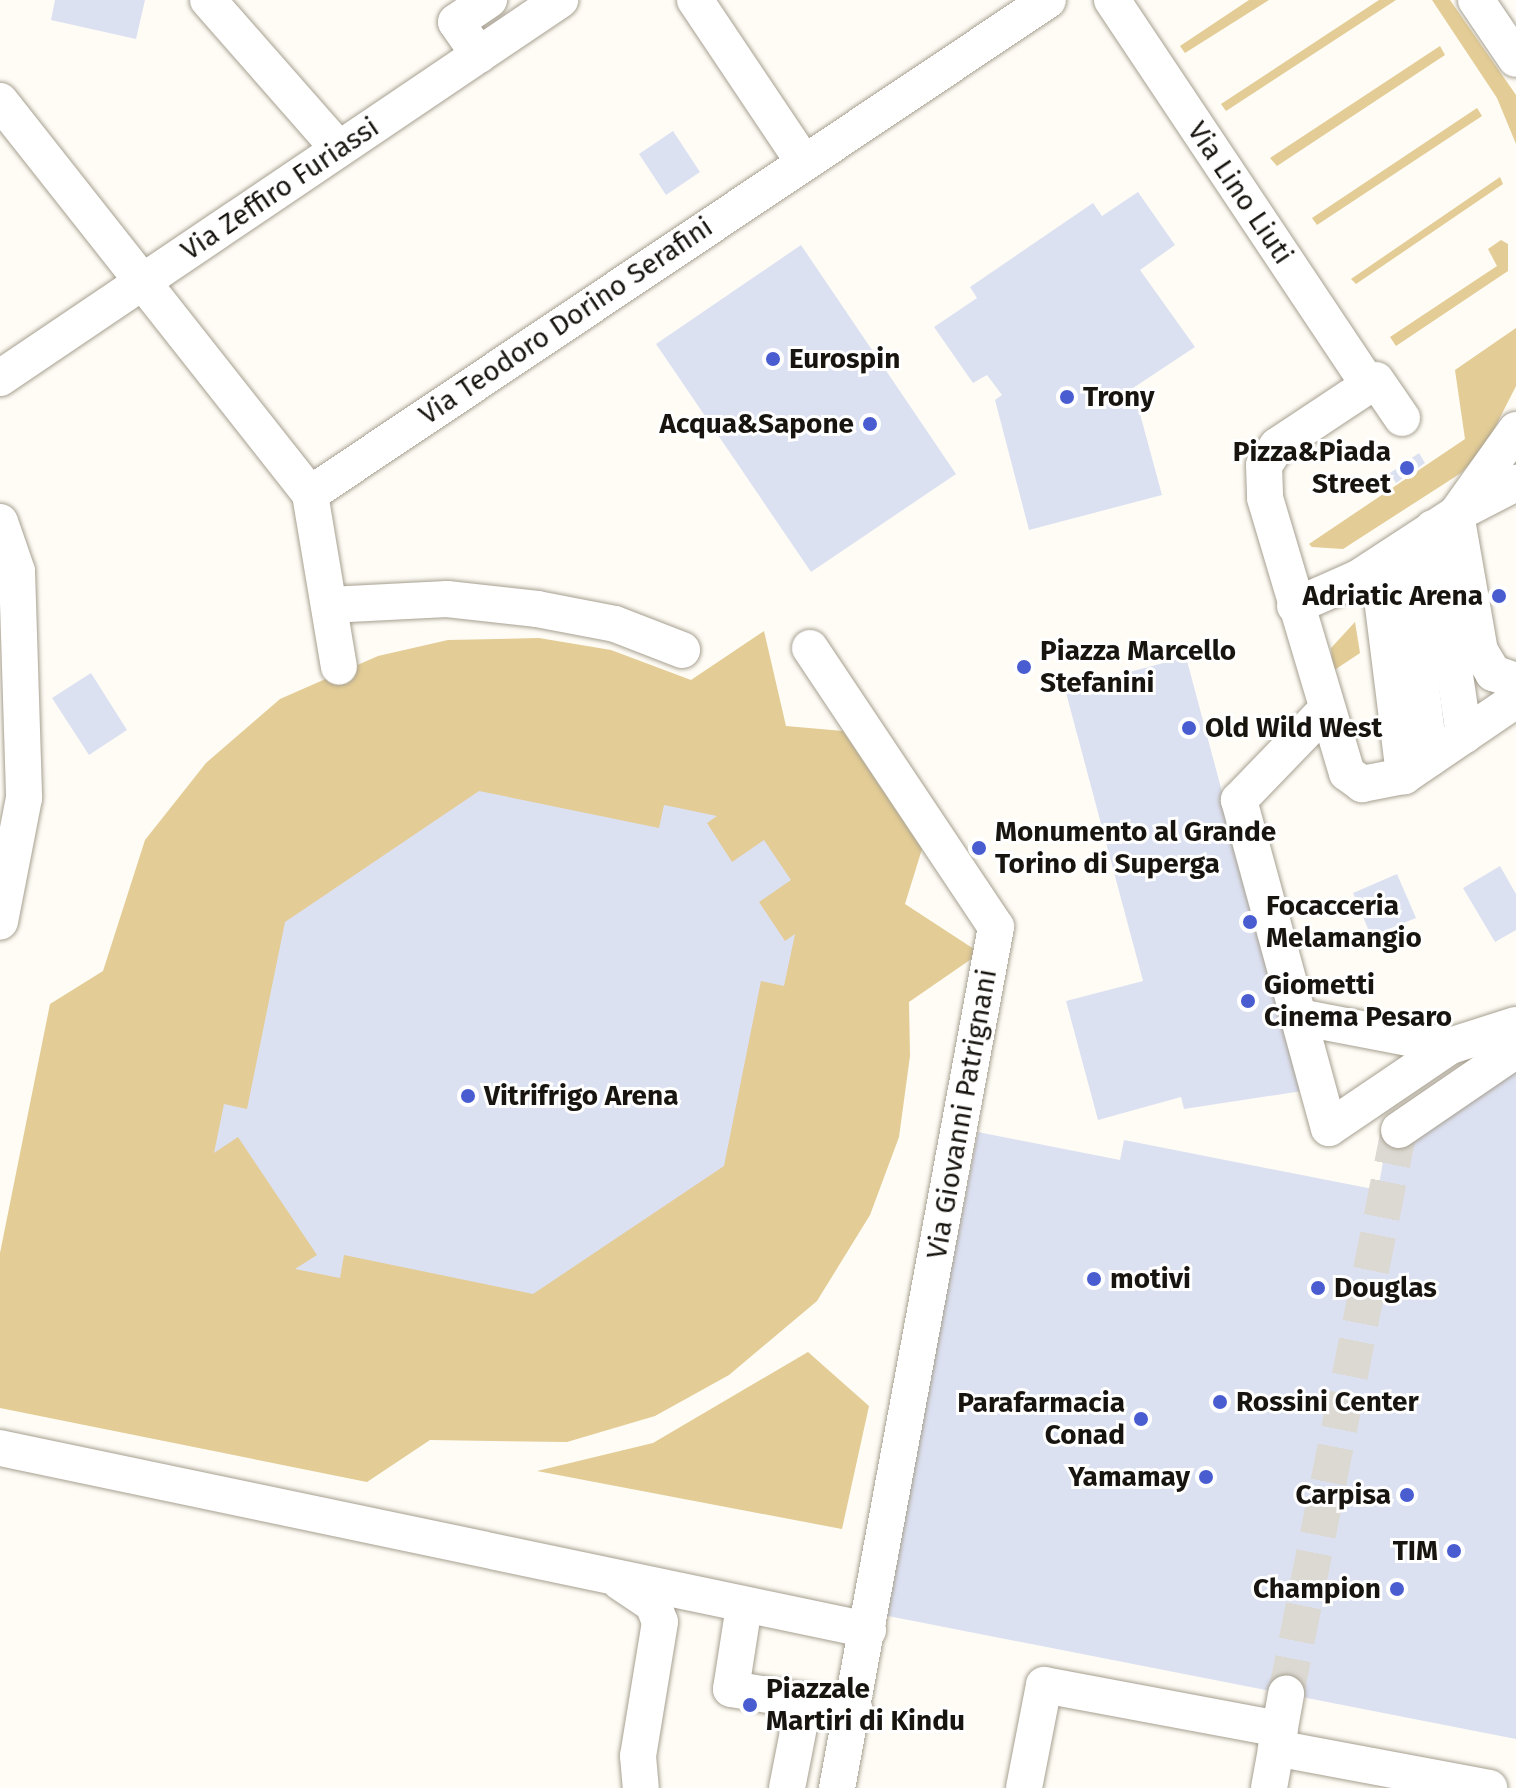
<!DOCTYPE html>
<style>
body{margin:0}
#map{position:relative;width:1516px;height:1788px;overflow:hidden;background:#fefcf5;font-family:"Fira Sans",sans-serif}
div>[style]{position:absolute}
.green>*{inset:0;background:#e3cc95}
.building>*{inset:0;background:#dce1f2}
.minor-tunnel>*{height:36px;margin-top:-18px;transform-origin:0;background:repeating-linear-gradient(90deg,#dcd9d3 0 36px,transparent 0 54px)}
.roads{filter:drop-shadow(0 0 2px #a7a091) drop-shadow(0 0 2px #a7a091)}
.minor>*{height:36px;margin:-18px;padding:0 18px;transform-origin:18px;border-radius:18px;background:#fff}
.dots>*{width:22px;height:22px;translate:-50% -50%;box-sizing:border-box;border:4px solid #fff;border-radius:50%}
span{translate:-50% -50%;white-space:nowrap;text-align:center;line-height:1.15;-webkit-text-stroke:6px #fff;paint-order:stroke}
.street-label{font-size:28px;color:#181510}
.poi-label{font-size:28px;color:#181510;font-weight:700}
.left{translate:0 -50%;text-align:left}
.right{translate:-100% -50%;text-align:right}
</style>
<div id="map">
<div class="green">
<div style="clip-path:polygon(1249px 0,1269px 0,1185px 53px,1180px 46px)"></div>
<div style="clip-path:polygon(1379px 0,1396px 0,1226px 111px,1221px 104px)"></div>
<div style="clip-path:polygon(1432px 0,1450px 0,1516px 95px,1516px 144px,1497px 98px)"></div>
<div style="clip-path:polygon(1440px 46px,1445px 55px,1277px 166px,1270px 158px)"></div>
<div style="clip-path:polygon(1477px 108px,1482px 116px,1317px 225px,1312px 218px)"></div>
<div style="clip-path:polygon(1500px 177px,1503px 184px,1356px 284px,1351px 279px)"></div>
<div style="clip-path:polygon(1501px 240px,1508px 244px,1508px 271px,1396px 346px,1390px 337px,1497px 266px,1488px 249px)"></div>
<div style="clip-path:polygon(1516px 328px,1516px 386px,1484px 449px,1461px 473px,1343px 549px,1312px 547px,1309px 544px,1465px 439px,1455px 370px)"></div>
<div style="clip-path:polygon(1355px 622px,1360px 653px,1333px 671px,1331px 648px)"></div>
<div style="clip-path:polygon(764px 631px,786px 726px,843px 731px,922px 849px,905px 904px,980px 953px,909px 1002px,910px 1056px,899px 1137px,870px 1215px,817px 1301px,729px 1375px,655px 1416px,567px 1442px,430px 1440px,367px 1482px,0 1408px,0 1253px,50px 1004px,103px 971px,145px 840px,206px 763px,280px 699px,378px 656px,448px 640px,539px 638px,611px 650px,691px 680px)"></div>
<div style="clip-path:polygon(808px 1352px,869px 1406px,842px 1529px,537px 1471px,653px 1443px)"></div>
</div>
<div class="building">
<div style="clip-path:polygon(55px 0,145px 0,136px 39px,51px 20px)"></div>
<div style="clip-path:polygon(673px 131px,700px 172px,666px 195px,639px 154px)"></div>
<div style="clip-path:polygon(1138px 192px,1175px 245px,1140px 270px,1195px 347px,1133px 388px,1162px 495px,1029px 530px,995px 400px,1002px 395px,987px 375px,973px 383px,934px 327px,977px 298px,970px 287px,1093px 203px,1102px 216px)"></div>
<div style="clip-path:polygon(801px 245px,956px 474px,811px 572px,656px 344px)"></div>
<div style="clip-path:polygon(1419px 453px,1425px 463px,1396px 483px,1390px 473px)"></div>
<div style="clip-path:polygon(1186px 657px,1302px 1091px,1184px 1109px,1181px 1097px,1098px 1120px,1066px 1001px,1143px 981px,1065px 689px)"></div>
<div style="clip-path:polygon(91px 673px,127px 730px,89px 755px,52px 698px)"></div>
<div style="clip-path:polygon(479px 791px,659px 828px,664px 805px,717px 816px,707px 823px,732px 862px,764px 840px,791px 880px,759px 902px,785px 941px,795px 934px,784px 986px,761px 981px,724px 1166px,533px 1294px,344px 1255px,340px 1278px,295px 1269px,317px 1255px,238px 1137px,214px 1153px,224px 1104px,247px 1109px,285px 922px)"></div>
<div style="clip-path:polygon(1500px 866px,1516px 894px,1516px 930px,1495px 942px,1463px 888px)"></div>
<div style="clip-path:polygon(1397px 874px,1416px 918px,1371px 936px,1353px 893px)"></div>
<div style="clip-path:polygon(1516px 1069px,1516px 1739px,883px 1615px,978px 1132px,1120px 1160px,1124px 1140px,1378px 1190px,1384px 1156px)"></div>
</div>
<div class="minor-tunnel">
<div style="left:1286px;top:1694px;width:575px;rotate:-78.67deg"></div>
</div>
<div class="roads">
<div class="minor">
<div style="left:208px;top:0;width:198px;rotate:48.7deg"></div>
<div style="left:695px;top:0;width:192px;rotate:56.2deg"></div>
<div style="left:1112px;top:0;width:463px;rotate:56.3deg"></div>
<div style="left:1369px;top:385px;width:110px;rotate:146.5deg"></div>
<div style="left:1277px;top:446px;width:23px;rotate:124deg"></div>
<div style="left:1264px;top:465px;width:33px;rotate:88deg"></div>
<div style="left:1265px;top:498px;width:287px;rotate:73.4deg"></div>
<div style="left:1347px;top:773px;width:19px;rotate:36deg"></div>
<div style="left:1362px;top:784px;width:43px;rotate:-10.8deg"></div>
<div style="left:1404px;top:776px;width:135px;rotate:-34.2deg"></div>
<div style="left:1476px;top:0;width:71px;rotate:55.9deg"></div>
<div style="left:479px;top:55px;width:40px;rotate:-124.9deg"></div>
<div style="left:456px;top:22px;width:40px;rotate:-34deg"></div>
<div style="left:0;top:101px;width:501px;rotate:51.73deg"></div>
<div style="left:310px;top:494px;width:175px;rotate:80.5deg"></div>
<div style="left:0;top:378px;width:676px;rotate:-34.02deg"></div>
<div style="left:1376px;top:380px;width:46px;rotate:55.6deg"></div>
<div style="left:1516px;top:430px;width:103px;rotate:125.5deg"></div>
<div style="left:1456px;top:514px;width:139px;rotate:80.1deg"></div>
<div style="left:1480px;top:651px;width:26px;rotate:59deg"></div>
<div style="left:1493px;top:673px;width:24px;rotate:19deg"></div>
<div style="left:310px;top:494px;width:888px;rotate:-33.8deg"></div>
<div style="left:0;top:522px;width:52px;rotate:70.9deg"></div>
<div style="left:17px;top:571px;width:227px;rotate:88.2deg"></div>
<div style="left:24px;top:798px;width:126px;rotate:101deg"></div>
<div style="left:1433px;top:528px;width:210px;rotate:81.5deg"></div>
<div style="left:1403px;top:549px;width:211px;rotate:82.6deg"></div>
<div style="left:1378px;top:566px;width:212px;rotate:82.9deg"></div>
<div style="left:329px;top:605px;width:118px;rotate:-2.9deg"></div>
<div style="left:447px;top:599px;width:91px;rotate:6.3deg"></div>
<div style="left:537px;top:609px;width:79px;rotate:10.9deg"></div>
<div style="left:615px;top:624px;width:72px;rotate:21.2deg"></div>
<div style="left:1295px;top:606px;width:69px;rotate:-24deg"></div>
<div style="left:1358px;top:578px;width:117px;rotate:-33.1deg"></div>
<div style="left:1456px;top:514px;width:68px;rotate:-27.3deg"></div>
<div style="left:810px;top:648px;width:335px;rotate:56.3deg"></div>
<div style="left:996px;top:927px;width:876px;rotate:100.46deg"></div>
<div style="left:1325px;top:711px;width:124px;rotate:134deg"></div>
<div style="left:1239px;top:800px;width:340px;rotate:74.7deg"></div>
<div style="left:1329px;top:1128px;width:146px;rotate:-34.1deg"></div>
<div style="left:1450px;top:1046px;width:69px;rotate:-17.7deg"></div>
<div style="left:1299px;top:1017px;width:154px;rotate:10.9deg"></div>
<div style="left:1399px;top:1130px;width:142px;rotate:-34.4deg"></div>
<div style="left:0;top:1448px;width:887px;rotate:11.84deg"></div>
<div style="left:620px;top:1582px;width:40px;rotate:34deg"></div>
<div style="left:653px;top:1604px;width:19px;rotate:69deg"></div>
<div style="left:660px;top:1622px;width:136px;rotate:99.3deg"></div>
<div style="left:638px;top:1756px;width:32px;rotate:85deg"></div>
<div style="left:744px;top:1606px;width:84px;rotate:98.9deg"></div>
<div style="left:731px;top:1689px;width:125px;rotate:9.2deg"></div>
<div style="left:1276px;top:1748px;width:217px;rotate:10.6deg"></div>
<div style="left:787px;top:1788px;width:89px;rotate:-78.9deg"></div>
<div style="left:1024px;top:1788px;width:105px;rotate:-79deg"></div>
<div style="left:1044px;top:1685px;width:240px;rotate:10.6deg"></div>
<div style="left:1269px;top:1788px;width:96px;rotate:-79.7deg"></div>
</div>
</div>
<div class="dots">
<div style="left:773px;top:359px;background:#495dd1"></div>
<div style="left:1067px;top:397px;background:#495dd1"></div>
<div style="left:870px;top:424px;background:#495dd1"></div>
<div style="left:1407px;top:468px;background:#495dd1"></div>
<div style="left:1499px;top:596px;background:#495dd1"></div>
<div style="left:1024px;top:667px;background:#495dd1"></div>
<div style="left:1189px;top:728px;background:#495dd1"></div>
<div style="left:979px;top:848px;background:#495dd1"></div>
<div style="left:1250px;top:922px;background:#495dd1"></div>
<div style="left:1248px;top:1001px;background:#495dd1"></div>
<div style="left:468px;top:1096px;background:#495dd1"></div>
<div style="left:1094px;top:1279px;background:#495dd1"></div>
<div style="left:1318px;top:1288px;background:#495dd1"></div>
<div style="left:1220px;top:1402px;background:#495dd1"></div>
<div style="left:1141px;top:1419px;background:#495dd1"></div>
<div style="left:1206px;top:1477px;background:#495dd1"></div>
<div style="left:1407px;top:1495px;background:#495dd1"></div>
<div style="left:1454px;top:1551px;background:#495dd1"></div>
<div style="left:1397px;top:1589px;background:#495dd1"></div>
<div style="left:750px;top:1705px;background:#495dd1"></div>
</div>
<div class="street-label">
<span style="left:280px;top:189px;rotate:-34deg">Via Zeffiro Furiassi</span>
<span style="left:1240px;top:193px;rotate:56deg">Via Lino Liuti</span>
<span style="left:566px;top:321px;rotate:-34deg">Via Teodoro Dorino Serafini</span>
<span style="left:962px;top:1114px;rotate:-80deg">Via Giovanni Patrignani</span>
</div>
<div class="poi-label">
<span class="left" style="left:789px;top:359px">Eurospin</span>
<span class="left" style="left:1083px;top:397px">Trony</span>
<span class="right" style="left:854px;top:424px">Acqua&amp;Sapone</span>
<span class="right" style="left:1391px;top:468px">Pizza&amp;Piada<br>Street</span>
<span class="right" style="left:1483px;top:596px">Adriatic Arena</span>
<span class="left" style="left:1040px;top:667px">Piazza Marcello<br>Stefanini</span>
<span class="left" style="left:1205px;top:728px">Old Wild West</span>
<span class="left" style="left:995px;top:848px">Monumento al Grande<br>Torino di Superga</span>
<span class="left" style="left:1266px;top:922px">Focacceria<br>Melamangio</span>
<span class="left" style="left:1264px;top:1001px">Giometti<br>Cinema Pesaro</span>
<span class="left" style="left:484px;top:1096px">Vitrifrigo Arena</span>
<span class="left" style="left:1110px;top:1279px">motivi</span>
<span class="left" style="left:1334px;top:1288px">Douglas</span>
<span class="left" style="left:1236px;top:1402px">Rossini Center</span>
<span class="right" style="left:1125px;top:1419px">Parafarmacia<br>Conad</span>
<span class="right" style="left:1190px;top:1477px">Yamamay</span>
<span class="right" style="left:1391px;top:1495px">Carpisa</span>
<span class="right" style="left:1438px;top:1551px">TIM</span>
<span class="right" style="left:1381px;top:1589px">Champion</span>
<span class="left" style="left:766px;top:1705px">Piazzale<br>Martiri di Kindu</span>
</div>
</div>
